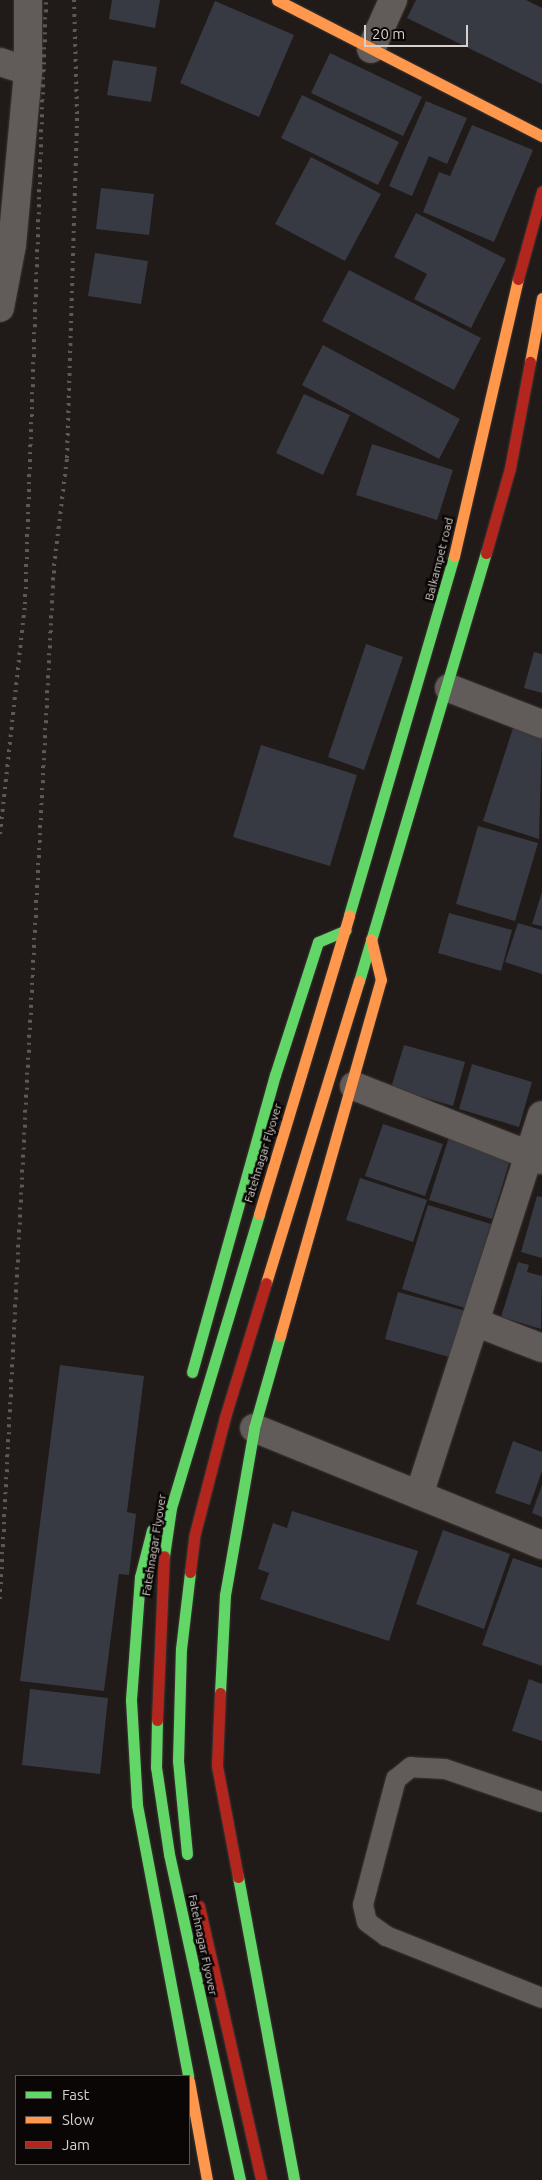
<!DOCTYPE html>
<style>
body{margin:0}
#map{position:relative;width:542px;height:2180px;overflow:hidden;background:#201a18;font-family:Ubuntu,sans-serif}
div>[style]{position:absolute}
.building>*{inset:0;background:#383a43}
.roads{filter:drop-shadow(0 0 1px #3b3634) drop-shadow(0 0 1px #3b3634)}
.lane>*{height:20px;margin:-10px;padding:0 10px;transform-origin:10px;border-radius:10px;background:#615b59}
.street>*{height:28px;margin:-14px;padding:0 14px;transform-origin:14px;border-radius:14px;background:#615b59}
.fast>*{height:11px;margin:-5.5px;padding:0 5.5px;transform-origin:5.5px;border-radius:5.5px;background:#63d668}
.slow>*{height:11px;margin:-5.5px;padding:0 5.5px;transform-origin:5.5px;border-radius:5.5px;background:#ff974d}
.jam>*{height:11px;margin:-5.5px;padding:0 5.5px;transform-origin:5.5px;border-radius:5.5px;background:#b3261e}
.rail>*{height:4px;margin-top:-2px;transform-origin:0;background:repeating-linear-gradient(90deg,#5d5957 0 2.5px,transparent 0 7.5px)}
span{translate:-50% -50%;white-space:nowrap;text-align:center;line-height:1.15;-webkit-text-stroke:5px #0a0605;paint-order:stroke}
.street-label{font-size:12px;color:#d7d0cd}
.legend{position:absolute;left:15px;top:2075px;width:175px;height:90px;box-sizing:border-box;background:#0a0605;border:1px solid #5c5755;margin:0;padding:6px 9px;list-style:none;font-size:15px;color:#d7d0cd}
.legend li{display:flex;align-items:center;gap:10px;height:25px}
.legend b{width:25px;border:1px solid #5c5755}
.scale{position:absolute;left:364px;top:25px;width:104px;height:22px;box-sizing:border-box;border:2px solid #d7d0cd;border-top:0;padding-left:6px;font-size:15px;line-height:18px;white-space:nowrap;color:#d7d0cd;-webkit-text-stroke:4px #0a0605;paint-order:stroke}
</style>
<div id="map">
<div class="building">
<div style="clip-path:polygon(112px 0,160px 0,155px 28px,109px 19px)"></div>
<div style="clip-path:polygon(416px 0,526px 0,542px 8px,542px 84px,407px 18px)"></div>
<div style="clip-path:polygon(215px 1px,294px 35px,259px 117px,180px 83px)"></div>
<div style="clip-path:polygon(330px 53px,422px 97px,403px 136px,311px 93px)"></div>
<div style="clip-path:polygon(113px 60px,157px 67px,151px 102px,107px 95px)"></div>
<div style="clip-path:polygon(302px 95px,399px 142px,378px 185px,281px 138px)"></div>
<div style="clip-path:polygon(426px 101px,467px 118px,447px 164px,429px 156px,412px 196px,389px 186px)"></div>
<div style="clip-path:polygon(472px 125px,533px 150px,494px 242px,423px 212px,439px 172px,450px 176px)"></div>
<div style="clip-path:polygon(311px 157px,381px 194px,345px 261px,275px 224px)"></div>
<div style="clip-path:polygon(101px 188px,154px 194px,149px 235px,96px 229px)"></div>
<div style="clip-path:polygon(416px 213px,506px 259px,471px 328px,414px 299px,427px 274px,394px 257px)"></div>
<div style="clip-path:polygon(95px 253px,148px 261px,141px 304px,88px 296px)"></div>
<div style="clip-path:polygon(349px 270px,481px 338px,454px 390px,322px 321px)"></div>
<div style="clip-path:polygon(323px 345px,460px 419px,439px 459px,302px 385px)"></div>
<div style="clip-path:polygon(304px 394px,350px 415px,323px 475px,276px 453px)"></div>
<div style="clip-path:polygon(372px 444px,453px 470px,437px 520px,356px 495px)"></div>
<div style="clip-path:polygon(366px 644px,403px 657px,364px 770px,328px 757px)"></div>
<div style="clip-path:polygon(534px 652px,542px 654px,542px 693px,524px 688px)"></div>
<div style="clip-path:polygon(513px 728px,542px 736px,539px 839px,483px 821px)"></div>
<div style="clip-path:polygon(261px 745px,357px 775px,330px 866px,233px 837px)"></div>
<div style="clip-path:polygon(478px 826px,538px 843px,515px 921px,456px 904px)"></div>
<div style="clip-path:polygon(542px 892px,542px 926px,532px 924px)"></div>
<div style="clip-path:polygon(449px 913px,512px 930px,501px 971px,438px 953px)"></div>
<div style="clip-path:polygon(518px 923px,542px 930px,542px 974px,505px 962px)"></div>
<div style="clip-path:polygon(404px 1045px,465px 1062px,453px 1106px,391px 1088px)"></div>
<div style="clip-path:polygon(472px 1064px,532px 1082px,519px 1127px,459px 1109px)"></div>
<div style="clip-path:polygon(383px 1124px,443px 1144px,425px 1196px,365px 1176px)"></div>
<div style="clip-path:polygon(449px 1137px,511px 1157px,492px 1219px,429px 1200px)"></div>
<div style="clip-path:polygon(360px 1178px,427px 1200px,413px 1242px,346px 1220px)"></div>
<div style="clip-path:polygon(537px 1196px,542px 1197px,542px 1258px,521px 1252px)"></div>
<div style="clip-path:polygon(428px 1205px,491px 1224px,465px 1308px,402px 1289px)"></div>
<div style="clip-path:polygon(518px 1262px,529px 1265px,527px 1272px,542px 1276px,541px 1329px,501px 1317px)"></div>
<div style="clip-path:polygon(398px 1292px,466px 1311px,453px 1358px,385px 1339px)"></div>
<div style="clip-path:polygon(60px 1365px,144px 1376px,127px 1512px,136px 1514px,129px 1575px,119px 1574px,104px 1691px,20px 1681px)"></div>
<div style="clip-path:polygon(513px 1441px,542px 1452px,542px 1471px,530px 1505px,495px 1493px)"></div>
<div style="clip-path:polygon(542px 1485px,542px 1517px,532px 1513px)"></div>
<div style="clip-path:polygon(292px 1511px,418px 1551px,389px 1641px,260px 1599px,269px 1573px,258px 1569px,273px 1523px,287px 1528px)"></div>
<div style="clip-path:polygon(443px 1530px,510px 1554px,484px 1629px,416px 1604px)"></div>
<div style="clip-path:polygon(513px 1558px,542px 1568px,542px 1666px,482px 1645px)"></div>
<div style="clip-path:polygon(529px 1679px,542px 1684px,542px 1741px,512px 1731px)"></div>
<div style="clip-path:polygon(30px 1689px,108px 1698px,100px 1774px,22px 1765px)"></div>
</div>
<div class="roads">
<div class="lane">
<div style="left:542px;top:1802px;width:102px;rotate:-161.2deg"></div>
<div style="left:445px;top:1769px;width:34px;rotate:-177deg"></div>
<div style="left:411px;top:1767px;width:19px;rotate:141deg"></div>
<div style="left:396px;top:1779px;width:130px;rotate:104.7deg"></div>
<div style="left:363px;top:1905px;width:17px;rotate:77deg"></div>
<div style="left:367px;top:1922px;width:24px;rotate:36deg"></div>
<div style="left:386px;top:1936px;width:168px;rotate:21.7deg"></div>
</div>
<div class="street">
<div style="left:371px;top:49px;width:54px;rotate:-65.8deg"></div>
<div style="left:0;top:62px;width:29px;rotate:18deg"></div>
<div style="left:0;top:308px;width:64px;rotate:-79.2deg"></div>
<div style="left:12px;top:245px;width:175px;rotate:-84.7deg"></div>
<div style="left:28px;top:71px;width:71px;rotate:-90deg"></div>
<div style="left:449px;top:688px;width:100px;rotate:21.2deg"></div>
<div style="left:354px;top:1086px;width:202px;rotate:21.5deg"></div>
<div style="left:475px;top:1322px;width:72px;rotate:21.2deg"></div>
<div style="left:254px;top:1428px;width:311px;rotate:22.1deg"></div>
<div style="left:419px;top:1495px;width:399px;rotate:-72.1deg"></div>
</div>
<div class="fast">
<div style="left:349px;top:915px;width:374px;rotate:-73.7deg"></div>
<div style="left:359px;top:981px;width:446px;rotate:-73.5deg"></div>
<div style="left:192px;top:1372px;width:308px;rotate:-74.4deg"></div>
<div style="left:275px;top:1075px;width:140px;rotate:-72.1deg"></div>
<div style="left:318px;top:942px;width:30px;rotate:-23deg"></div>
<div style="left:152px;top:1530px;width:49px;rotate:104.3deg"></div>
<div style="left:140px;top:1577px;width:123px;rotate:94.2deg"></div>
<div style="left:131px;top:1700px;width:105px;rotate:86.7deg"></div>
<div style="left:137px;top:1805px;width:276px;rotate:79.3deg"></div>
<div style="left:164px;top:1556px;width:49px;rotate:-81.7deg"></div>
<div style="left:171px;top:1508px;width:307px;rotate:-73.3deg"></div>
<div style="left:220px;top:1693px;width:98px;rotate:-87.1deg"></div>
<div style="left:225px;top:1595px;width:169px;rotate:-80.1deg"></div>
<div style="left:254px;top:1428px;width:96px;rotate:-74.2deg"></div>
<div style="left:157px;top:1720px;width:47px;rotate:91.2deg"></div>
<div style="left:156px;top:1767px;width:88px;rotate:81.5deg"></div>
<div style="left:169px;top:1854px;width:334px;rotate:77.7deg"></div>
<div style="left:187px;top:1854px;width:93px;rotate:-95.5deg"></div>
<div style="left:178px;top:1761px;width:112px;rotate:-88.5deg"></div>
<div style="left:181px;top:1649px;width:78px;rotate:-83.3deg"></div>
<div style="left:238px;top:1877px;width:308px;rotate:79.5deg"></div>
</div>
<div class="slow">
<div style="left:277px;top:0;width:298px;rotate:27.2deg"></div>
<div style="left:530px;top:362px;width:65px;rotate:-79.4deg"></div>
<div style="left:454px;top:556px;width:284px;rotate:-77deg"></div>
<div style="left:259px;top:1214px;width:312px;rotate:-73.2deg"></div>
<div style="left:266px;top:1283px;width:316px;rotate:-72.9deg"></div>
<div style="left:280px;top:1336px;width:370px;rotate:-74.2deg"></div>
<div style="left:381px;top:980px;width:42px;rotate:-103.7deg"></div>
<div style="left:189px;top:2081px;width:101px;rotate:79.7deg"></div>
</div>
<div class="jam">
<div style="left:518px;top:279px;width:91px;rotate:-74.7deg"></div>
<div style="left:486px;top:553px;width:88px;rotate:-74.2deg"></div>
<div style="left:510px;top:468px;width:108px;rotate:-79.3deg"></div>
<div style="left:190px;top:1572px;width:35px;rotate:-83deg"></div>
<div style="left:194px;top:1537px;width:124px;rotate:-75.5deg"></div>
<div style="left:225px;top:1417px;width:140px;rotate:-73deg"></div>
<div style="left:220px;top:1693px;width:73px;rotate:92.4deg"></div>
<div style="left:217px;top:1766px;width:113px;rotate:79.3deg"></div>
<div style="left:157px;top:1720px;width:164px;rotate:-87.6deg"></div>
<div style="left:199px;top:1906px;width:281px;rotate:77.2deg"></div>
</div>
</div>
<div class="rail">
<div style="left:0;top:834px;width:231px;rotate:-83.8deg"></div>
<div style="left:25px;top:604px;width:604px;rotate:-88.01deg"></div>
<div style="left:0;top:1599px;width:1034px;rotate:-87.01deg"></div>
<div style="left:54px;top:566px;width:109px;rotate:-83.1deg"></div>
<div style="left:67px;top:458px;width:344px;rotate:-88.3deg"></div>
<div style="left:77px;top:114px;width:114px;rotate:-91.5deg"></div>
</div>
<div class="street-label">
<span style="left:439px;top:559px;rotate:-76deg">Balkampet road</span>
<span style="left:263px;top:1153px;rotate:-73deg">Fatehnagar Flyover</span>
<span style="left:154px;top:1545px;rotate:-81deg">Fatehnagar Flyover</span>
<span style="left:203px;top:1945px;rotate:78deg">Fatehnagar Flyover</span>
</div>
<ul class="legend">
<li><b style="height:6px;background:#63d668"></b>Fast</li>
<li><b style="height:6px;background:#ff974d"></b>Slow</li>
<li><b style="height:6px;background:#b3261e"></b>Jam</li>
</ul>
<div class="scale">20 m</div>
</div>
